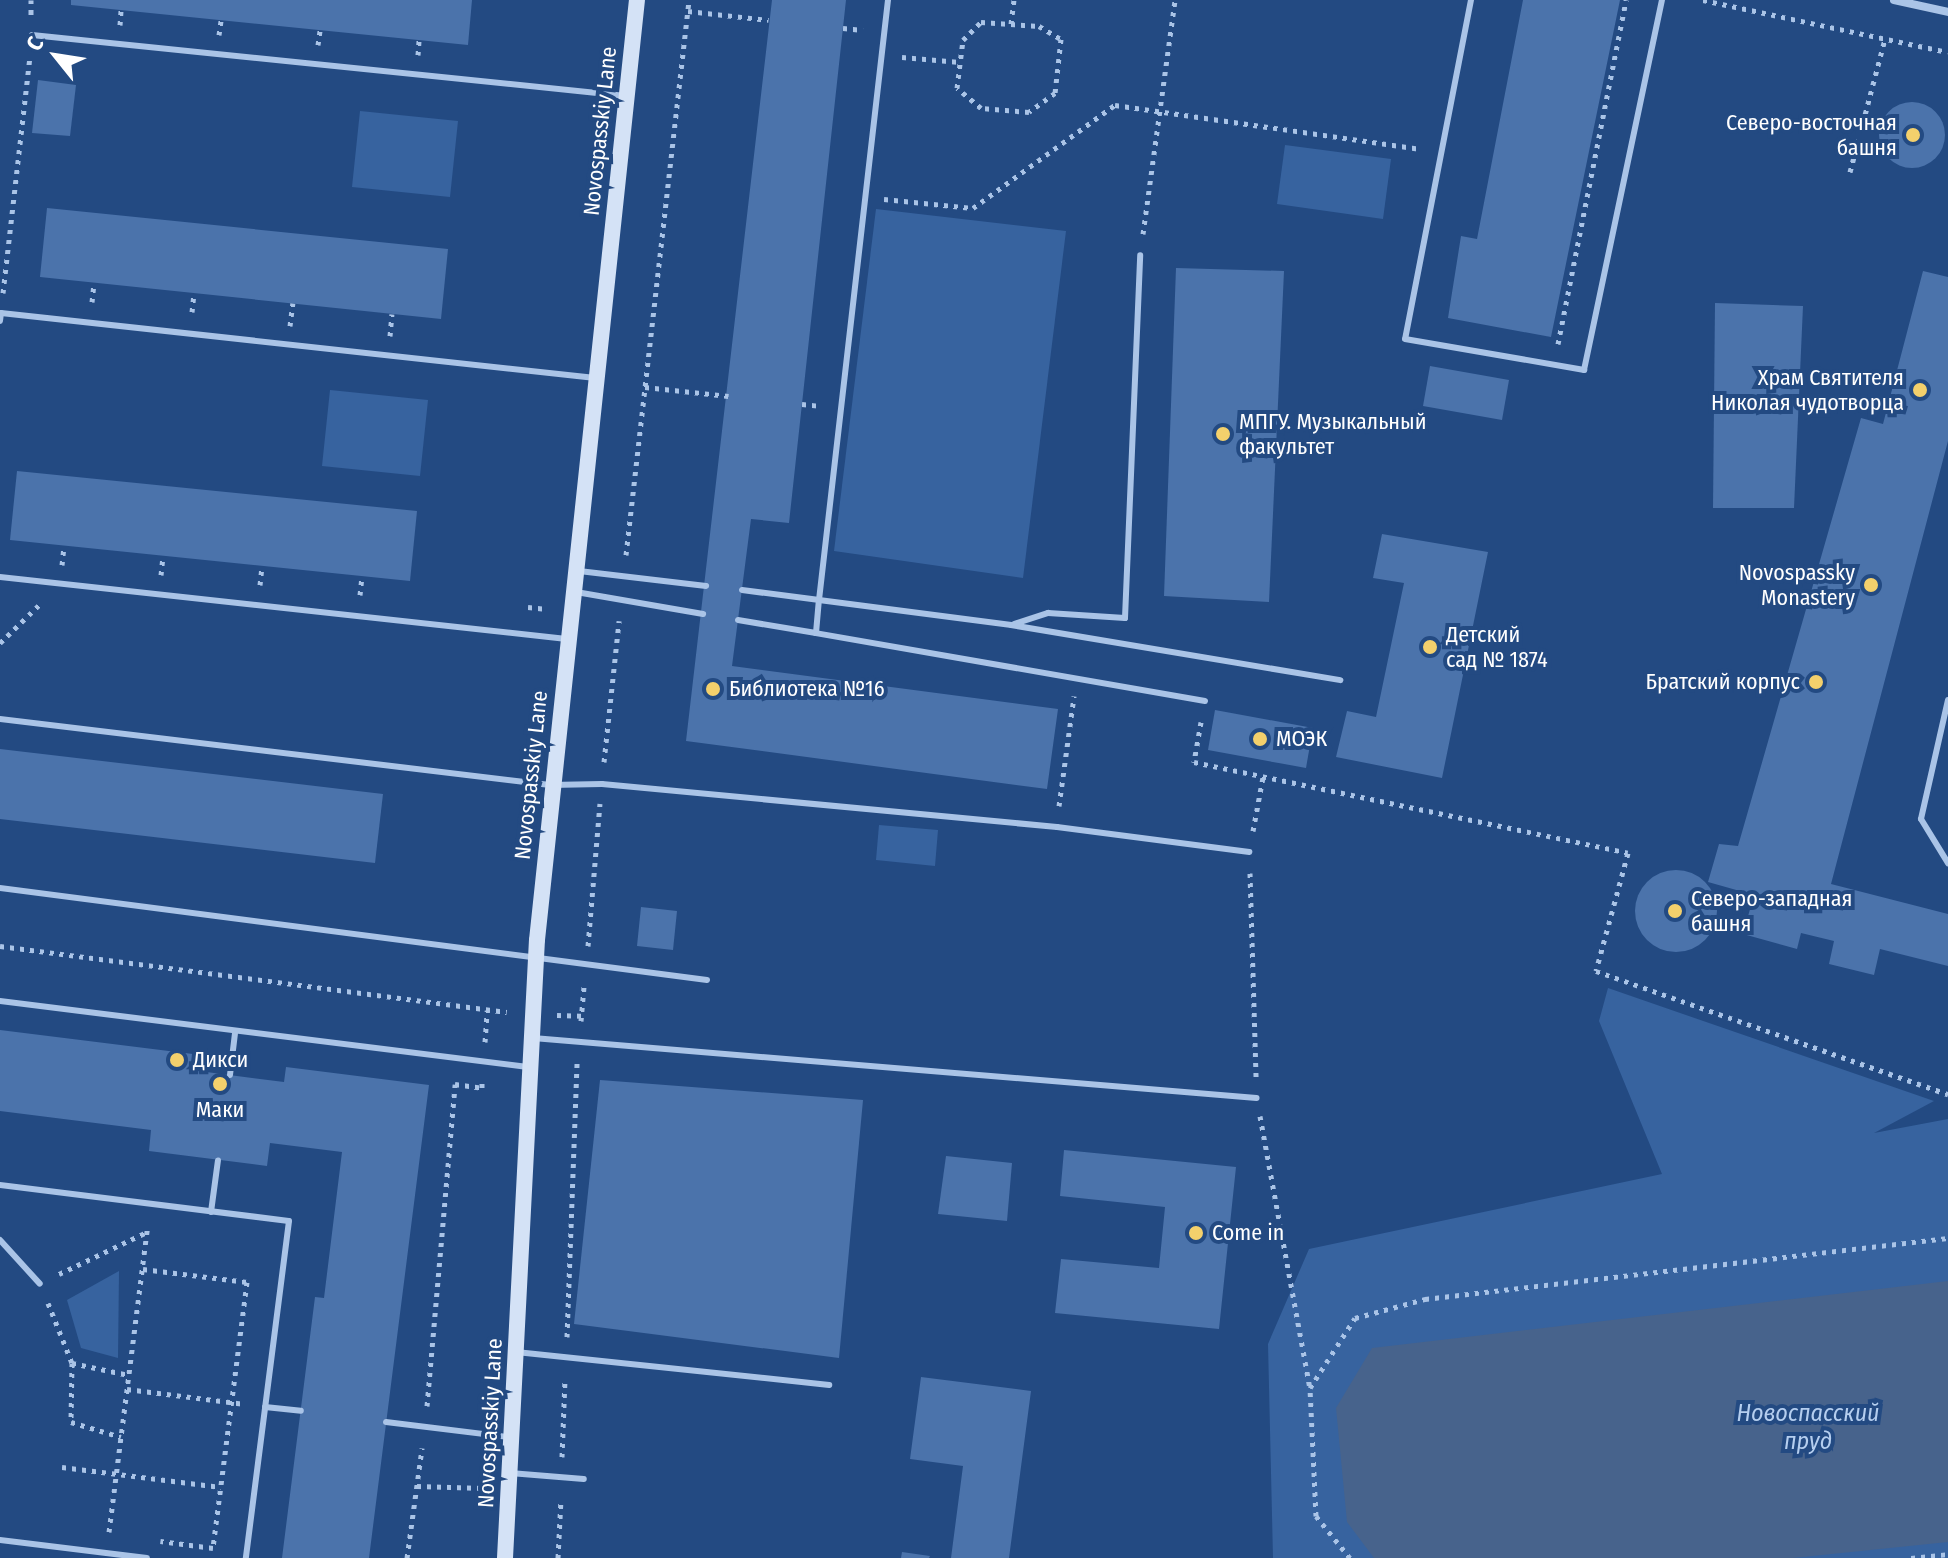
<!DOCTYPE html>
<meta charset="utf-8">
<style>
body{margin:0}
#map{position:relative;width:1948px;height:1558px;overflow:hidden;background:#234a82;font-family:"Fira Sans Condensed",sans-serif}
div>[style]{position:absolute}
.green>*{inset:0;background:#37639f}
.water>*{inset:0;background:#47638c}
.building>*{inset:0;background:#4b73ab}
.round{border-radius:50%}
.path>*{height:5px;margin-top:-2.5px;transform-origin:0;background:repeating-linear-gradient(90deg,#aac4e7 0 4px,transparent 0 10px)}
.lane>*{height:6px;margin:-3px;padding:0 3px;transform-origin:3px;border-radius:3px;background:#aac4e7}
.street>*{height:8px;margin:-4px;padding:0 4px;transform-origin:4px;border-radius:4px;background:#aac4e7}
.secondary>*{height:16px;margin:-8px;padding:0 8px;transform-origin:8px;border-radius:8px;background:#d4e2f6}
.dots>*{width:22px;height:22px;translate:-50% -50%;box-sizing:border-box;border:4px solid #234a82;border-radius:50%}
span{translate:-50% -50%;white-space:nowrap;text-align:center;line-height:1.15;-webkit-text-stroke:8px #234a82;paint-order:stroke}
.poi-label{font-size:22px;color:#fff}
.right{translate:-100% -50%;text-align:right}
.left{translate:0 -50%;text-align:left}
.street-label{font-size:22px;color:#fff}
.water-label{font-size:24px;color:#b5ceef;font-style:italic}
.north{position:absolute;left:16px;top:16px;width:80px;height:80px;-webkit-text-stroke:6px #234a82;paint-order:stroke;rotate:300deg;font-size:22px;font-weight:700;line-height:32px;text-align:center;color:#fff}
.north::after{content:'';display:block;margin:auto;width:28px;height:36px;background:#fff;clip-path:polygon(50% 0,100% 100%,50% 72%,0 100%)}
</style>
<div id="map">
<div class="green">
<div style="clip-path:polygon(360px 111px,458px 121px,450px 197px,352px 187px)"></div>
<div style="clip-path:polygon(1285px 145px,1391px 159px,1383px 219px,1277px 204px)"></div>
<div style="clip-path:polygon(876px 209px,1066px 231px,1023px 578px,834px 551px)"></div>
<div style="clip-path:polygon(330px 390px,428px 400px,420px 476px,322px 466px)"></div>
<div style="clip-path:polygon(879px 825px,938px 830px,935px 866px,876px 860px)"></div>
<div style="clip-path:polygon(1608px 988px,1934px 1101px,1874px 1133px,1948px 1119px,1948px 1558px,1273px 1558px,1268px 1344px,1309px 1249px,1662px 1174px,1599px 1021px)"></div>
<div style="clip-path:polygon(119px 1271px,118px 1358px,81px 1348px,67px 1300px)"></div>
</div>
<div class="water">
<div style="clip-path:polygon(1948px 1281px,1948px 1542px,1793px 1558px,1374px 1558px,1347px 1522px,1336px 1408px,1372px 1348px)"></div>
</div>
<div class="building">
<div style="clip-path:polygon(71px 0,472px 0,468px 45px,71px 5px)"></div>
<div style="clip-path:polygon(772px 0,846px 0,789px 523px,751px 519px,732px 666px,1058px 709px,1047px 789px,686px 741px)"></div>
<div style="clip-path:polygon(1523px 0,1620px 0,1551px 337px,1448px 318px,1461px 236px,1477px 239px)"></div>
<div style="clip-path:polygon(38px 80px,76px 85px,70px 136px,32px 133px)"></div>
<div class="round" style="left:1879px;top:102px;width:66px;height:66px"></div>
<div style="clip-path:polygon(47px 208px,448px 249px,441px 319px,40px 277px)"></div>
<div style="clip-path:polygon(1176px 268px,1284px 271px,1269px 602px,1164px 596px)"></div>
<div style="clip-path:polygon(1923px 271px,1948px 277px,1948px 441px,1831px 884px,1948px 914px,1948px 966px,1880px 949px,1874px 975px,1829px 964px,1834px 941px,1801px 933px,1797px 949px,1743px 934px,1754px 895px,1708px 882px,1719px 844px,1738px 846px,1861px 418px,1883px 424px)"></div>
<div style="clip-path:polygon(1715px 303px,1803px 306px,1794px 508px,1713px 508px)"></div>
<div style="clip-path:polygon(1430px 366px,1509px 380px,1502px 420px,1423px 406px)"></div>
<div style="clip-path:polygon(17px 471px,417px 511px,410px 581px,10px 540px)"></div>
<div style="clip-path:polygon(1382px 534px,1488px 552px,1442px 778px,1336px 757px,1347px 711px,1376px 717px,1404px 583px,1373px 578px)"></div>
<div style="clip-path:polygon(1215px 710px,1313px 728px,1306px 768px,1208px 750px)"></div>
<div style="clip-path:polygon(0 749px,383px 794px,375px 863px,0 819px)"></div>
<div class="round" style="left:1635px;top:870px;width:82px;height:82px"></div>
<div style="clip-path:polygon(641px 907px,677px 911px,673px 950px,637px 946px)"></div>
<div style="clip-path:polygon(0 1030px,201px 1055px,199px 1071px,214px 1073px,284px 1082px,286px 1067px,429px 1085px,369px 1558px,282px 1558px,315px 1297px,324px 1298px,342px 1152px,270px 1143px,267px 1166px,149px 1151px,151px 1130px,0 1111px)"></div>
<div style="clip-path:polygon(600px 1080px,863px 1100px,839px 1358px,574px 1324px)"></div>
<div style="clip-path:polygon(1064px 1150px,1236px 1167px,1219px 1329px,1055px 1313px,1061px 1259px,1159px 1268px,1165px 1207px,1060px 1196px)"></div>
<div style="clip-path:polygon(946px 1156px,1012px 1163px,1007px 1221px,938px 1214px)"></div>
<div style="clip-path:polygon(921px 1377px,1031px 1391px,1009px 1558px,951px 1558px,963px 1466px,910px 1459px)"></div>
<div style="clip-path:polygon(902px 1552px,930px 1556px,929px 1558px,901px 1558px)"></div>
</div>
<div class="path">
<div style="left:31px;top:0;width:15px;rotate:90deg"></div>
<div style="left:1703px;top:0;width:250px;rotate:12deg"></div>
<div style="left:688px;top:11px;width:81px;rotate:6.3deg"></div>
<div style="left:981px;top:22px;width:58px;rotate:3.9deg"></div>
<div style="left:1039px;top:26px;width:26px;rotate:31deg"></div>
<div style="left:1061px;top:39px;width:54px;rotate:96.3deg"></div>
<div style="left:1055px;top:93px;width:32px;rotate:144deg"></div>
<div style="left:1029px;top:112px;width:48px;rotate:-175.2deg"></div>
<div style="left:981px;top:108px;width:31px;rotate:-140deg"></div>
<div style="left:957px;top:88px;width:48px;rotate:-82.9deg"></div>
<div style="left:963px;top:40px;width:25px;rotate:-45deg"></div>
<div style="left:1011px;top:24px;width:24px;rotate:-83deg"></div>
<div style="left:120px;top:25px;width:15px;rotate:-86deg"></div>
<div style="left:843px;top:28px;width:20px;rotate:6deg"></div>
<div style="left:219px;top:35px;width:15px;rotate:-82deg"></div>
<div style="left:318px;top:45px;width:15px;rotate:-82deg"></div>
<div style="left:418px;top:55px;width:15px;rotate:-86deg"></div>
<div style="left:902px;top:57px;width:58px;rotate:4.9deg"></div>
<div style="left:1850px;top:172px;width:138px;rotate:-75.3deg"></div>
<div style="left:884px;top:199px;width:89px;rotate:5.8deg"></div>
<div style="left:973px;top:208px;width:175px;rotate:-36deg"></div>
<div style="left:1115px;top:105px;width:309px;rotate:8.2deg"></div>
<div style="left:1143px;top:234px;width:236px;rotate:-82.2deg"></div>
<div style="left:3px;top:293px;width:238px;rotate:-83.5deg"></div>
<div style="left:92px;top:302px;width:19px;rotate:-84deg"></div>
<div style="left:192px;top:312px;width:19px;rotate:-84deg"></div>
<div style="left:290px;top:326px;width:23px;rotate:-83deg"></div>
<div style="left:390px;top:336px;width:22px;rotate:-85deg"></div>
<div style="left:1558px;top:344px;width:351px;rotate:-78.8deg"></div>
<div style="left:645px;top:387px;width:84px;rotate:6.1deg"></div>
<div style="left:802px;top:404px;width:18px;rotate:6deg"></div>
<div style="left:626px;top:555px;width:559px;rotate:-83.52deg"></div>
<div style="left:62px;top:565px;width:19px;rotate:-84deg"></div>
<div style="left:161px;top:575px;width:19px;rotate:-84deg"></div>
<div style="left:260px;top:585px;width:19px;rotate:-84deg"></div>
<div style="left:360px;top:595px;width:19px;rotate:-84deg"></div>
<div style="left:528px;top:607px;width:19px;rotate:6deg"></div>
<div style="left:0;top:643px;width:57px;rotate:-44.3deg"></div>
<div style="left:1201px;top:722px;width:41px;rotate:99.9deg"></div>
<div style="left:1194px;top:762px;width:443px;rotate:11.8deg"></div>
<div style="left:1628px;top:853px;width:122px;rotate:105.2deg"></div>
<div style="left:1596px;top:971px;width:373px;rotate:19.3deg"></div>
<div style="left:604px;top:762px;width:142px;rotate:-83.9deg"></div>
<div style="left:1059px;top:806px;width:111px;rotate:-82.2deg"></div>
<div style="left:1253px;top:831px;width:55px;rotate:-79.5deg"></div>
<div style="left:1250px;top:873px;width:206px;rotate:88.3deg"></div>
<div style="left:0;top:946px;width:511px;rotate:7.42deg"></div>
<div style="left:588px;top:946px;width:143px;rotate:-85.2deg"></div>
<div style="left:557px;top:1015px;width:24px;rotate:2deg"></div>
<div style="left:581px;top:1021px;width:38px;rotate:-85deg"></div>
<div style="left:485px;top:1042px;width:32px;rotate:-86deg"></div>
<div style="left:1260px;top:1116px;width:277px;rotate:79.6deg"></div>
<div style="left:143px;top:1269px;width:105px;rotate:7.1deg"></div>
<div style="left:247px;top:1282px;width:268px;rotate:97.3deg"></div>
<div style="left:213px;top:1548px;width:53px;rotate:-172.5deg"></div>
<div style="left:59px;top:1274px;width:98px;rotate:-25.5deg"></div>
<div style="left:48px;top:1303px;width:65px;rotate:68.2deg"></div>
<div style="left:72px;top:1363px;width:58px;rotate:11.9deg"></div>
<div style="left:567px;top:1337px;width:274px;rotate:-87.9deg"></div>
<div style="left:72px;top:1363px;width:59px;rotate:91deg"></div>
<div style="left:71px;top:1422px;width:52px;rotate:16.7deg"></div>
<div style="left:127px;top:1389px;width:119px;rotate:7.2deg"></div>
<div style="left:427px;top:1406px;width:323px;rotate:-85deg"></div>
<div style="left:455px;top:1084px;width:27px;rotate:8deg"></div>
<div style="left:482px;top:1088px;width:8px;rotate:-90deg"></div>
<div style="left:562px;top:1457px;width:78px;rotate:-87.8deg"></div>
<div style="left:62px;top:1467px;width:160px;rotate:7.2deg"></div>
<div style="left:417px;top:1486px;width:67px;rotate:1.7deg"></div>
<div style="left:109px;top:1532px;width:309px;rotate:-82.8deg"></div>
<div style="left:407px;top:1558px;width:111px;rotate:-82.2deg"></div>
<div style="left:558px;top:1558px;width:59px;rotate:-87.1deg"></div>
<div style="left:1350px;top:1558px;width:54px;rotate:-129deg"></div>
<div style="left:1316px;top:1516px;width:128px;rotate:-92.7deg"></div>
<div style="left:1310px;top:1388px;width:83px;rotate:-57.3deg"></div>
<div style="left:1355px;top:1318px;width:73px;rotate:-15.2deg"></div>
<div style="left:1425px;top:1299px;width:527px;rotate:-6.65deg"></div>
<div style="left:1911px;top:1558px;width:37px;rotate:-6deg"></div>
</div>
<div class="lane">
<div style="left:1471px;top:0;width:345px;rotate:101deg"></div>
<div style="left:1405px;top:339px;width:182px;rotate:9.8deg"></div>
<div style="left:1584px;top:370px;width:378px;rotate:-78.1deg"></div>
<div style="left:32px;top:35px;width:597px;rotate:5.86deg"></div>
<div style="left:0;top:321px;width:8px;rotate:-83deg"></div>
<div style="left:1px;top:313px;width:598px;rotate:6.24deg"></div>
<div style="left:579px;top:571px;width:128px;rotate:6.7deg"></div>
<div style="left:0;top:577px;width:570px;rotate:6.24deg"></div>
<div style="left:742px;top:590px;width:78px;rotate:7.4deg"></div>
<div style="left:819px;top:600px;width:604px;rotate:-83.44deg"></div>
<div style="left:576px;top:592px;width:129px;rotate:9.8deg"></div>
<div style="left:738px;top:620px;width:79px;rotate:9.5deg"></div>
<div style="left:1014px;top:624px;width:36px;rotate:-18deg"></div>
<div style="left:1048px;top:613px;width:77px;rotate:3.7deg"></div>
<div style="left:1125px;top:618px;width:363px;rotate:-87.6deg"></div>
<div style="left:1948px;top:700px;width:122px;rotate:102.8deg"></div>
<div style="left:1921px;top:819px;width:52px;rotate:58.5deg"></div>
<div style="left:1205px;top:701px;width:395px;rotate:-170.1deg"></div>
<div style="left:816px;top:633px;width:33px;rotate:-85deg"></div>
<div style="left:819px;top:600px;width:194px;rotate:7.4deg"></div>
<div style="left:1011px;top:625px;width:334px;rotate:9.5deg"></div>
<div style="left:0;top:719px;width:554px;rotate:6.84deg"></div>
<div style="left:550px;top:785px;width:52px;rotate:-1.1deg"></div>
<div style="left:602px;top:784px;width:457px;rotate:5.4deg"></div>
<div style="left:1057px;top:827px;width:194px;rotate:7.4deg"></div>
<div style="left:0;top:888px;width:713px;rotate:7.41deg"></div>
<div style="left:0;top:1001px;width:532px;rotate:7.13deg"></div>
<div style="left:533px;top:1038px;width:726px;rotate:4.74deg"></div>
<div style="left:230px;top:1075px;width:42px;rotate:-83.2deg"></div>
<div style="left:0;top:1185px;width:291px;rotate:7.1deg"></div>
<div style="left:289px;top:1221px;width:340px;rotate:97.3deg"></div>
<div style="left:211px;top:1212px;width:52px;rotate:-82.3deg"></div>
<div style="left:0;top:1240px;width:59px;rotate:47.7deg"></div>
<div style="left:516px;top:1352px;width:315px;rotate:6deg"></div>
<div style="left:265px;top:1407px;width:36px;rotate:6deg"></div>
<div style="left:386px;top:1422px;width:124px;rotate:7deg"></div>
<div style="left:510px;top:1473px;width:74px;rotate:4.6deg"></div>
<div style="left:0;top:1540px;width:148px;rotate:7deg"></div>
</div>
<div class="street">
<div style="left:1894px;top:0;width:55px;rotate:12.5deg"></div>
</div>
<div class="secondary">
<div style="left:505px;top:1558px;width:619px;rotate:-87.04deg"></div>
<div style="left:537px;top:940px;width:945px;rotate:-83.93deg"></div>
</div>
<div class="dots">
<div style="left:1913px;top:135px;background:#f3d06c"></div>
<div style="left:1920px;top:390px;background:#f3d06c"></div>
<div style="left:1223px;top:434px;background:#f3d06c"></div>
<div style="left:1871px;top:585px;background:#f3d06c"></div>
<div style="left:1430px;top:647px;background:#f3d06c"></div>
<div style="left:1816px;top:682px;background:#f3d06c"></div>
<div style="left:713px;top:689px;background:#f3d06c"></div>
<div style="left:1260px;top:739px;background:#f3d06c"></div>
<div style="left:1675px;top:911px;background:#f3d06c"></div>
<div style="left:177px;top:1060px;background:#f3d06c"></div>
<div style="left:220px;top:1084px;background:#f3d06c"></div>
<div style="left:1196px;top:1233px;background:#f3d06c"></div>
</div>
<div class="poi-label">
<span class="right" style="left:1897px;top:135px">Северо-восточная<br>башня</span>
<span class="right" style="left:1904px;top:390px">Храм Святителя<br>Николая чудотворца</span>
<span class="left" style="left:1239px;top:434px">МПГУ. Музыкальный<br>факультет</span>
<span class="right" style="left:1855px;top:585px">Novospassky<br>Monastery</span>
<span class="left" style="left:1446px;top:647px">Детский<br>сад № 1874</span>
<span class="right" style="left:1800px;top:682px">Братский корпус</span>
<span class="left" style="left:729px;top:689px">Библиотека №16</span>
<span class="left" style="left:1276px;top:739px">МОЭК</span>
<span class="left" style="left:1691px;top:911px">Северо-западная<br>башня</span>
<span class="left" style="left:193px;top:1060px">Дикси</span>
<span style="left:220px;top:1110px">Маки</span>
<span class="left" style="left:1212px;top:1233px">Come in</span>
</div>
<div class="street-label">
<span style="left:600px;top:131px;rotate:-84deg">Novospasskiy Lane</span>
<span style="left:531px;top:775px;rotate:-84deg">Novospasskiy Lane</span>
<span style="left:490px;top:1423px;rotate:-87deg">Novospasskiy Lane</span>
</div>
<div class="water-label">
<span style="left:1808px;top:1428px">Новоспасский<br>пруд</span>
</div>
<div class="north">С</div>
</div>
